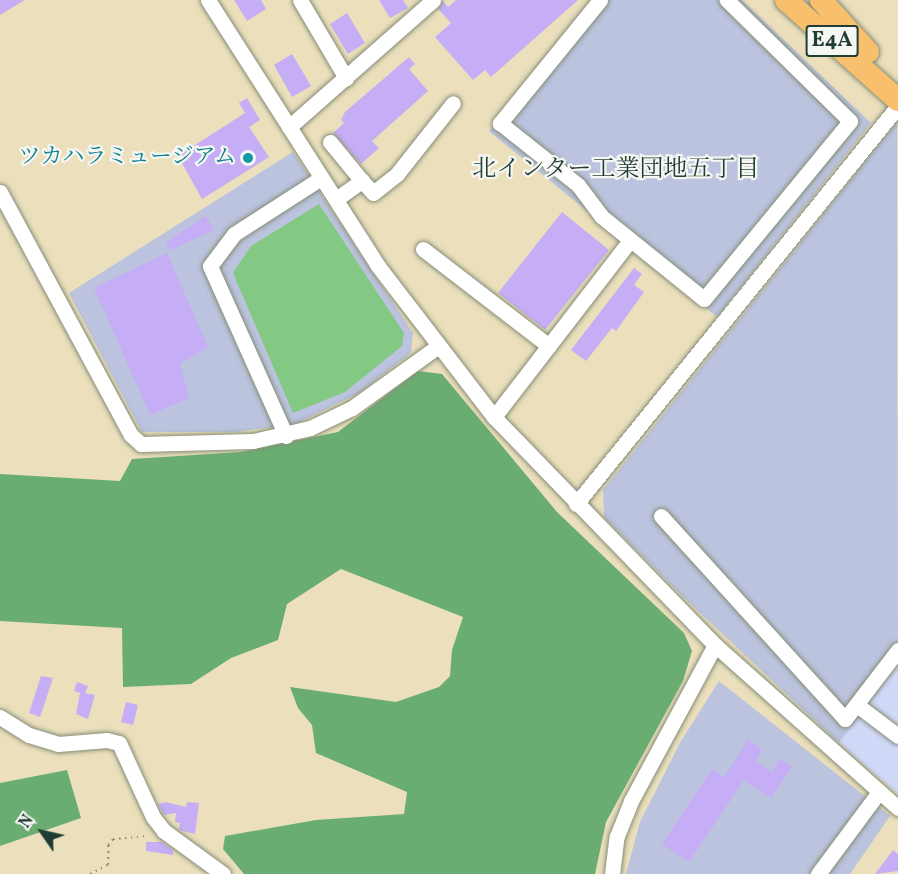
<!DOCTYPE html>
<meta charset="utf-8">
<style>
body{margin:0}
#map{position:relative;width:898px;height:874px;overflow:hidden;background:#ebdfbc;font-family:Vollkorn,"Noto Serif JP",serif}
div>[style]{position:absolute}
.built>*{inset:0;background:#d1d9f9}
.industrial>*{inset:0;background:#bbc3de}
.green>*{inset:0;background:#83c984}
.forest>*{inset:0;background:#6aad72}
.building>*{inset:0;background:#c5aef5}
.path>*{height:1.5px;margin-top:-0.75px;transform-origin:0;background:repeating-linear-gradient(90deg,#858e78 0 1.5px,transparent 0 6px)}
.roads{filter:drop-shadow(0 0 2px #858e78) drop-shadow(0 0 2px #858e78)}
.minor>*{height:15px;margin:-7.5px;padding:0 7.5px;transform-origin:7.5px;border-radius:7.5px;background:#fff}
.highway>*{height:22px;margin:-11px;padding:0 11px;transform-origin:11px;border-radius:11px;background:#f8bf6c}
.dots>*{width:16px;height:16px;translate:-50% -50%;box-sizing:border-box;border:3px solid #f6f6f2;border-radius:50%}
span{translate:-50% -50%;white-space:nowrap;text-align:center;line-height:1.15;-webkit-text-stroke:4.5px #f6f6f2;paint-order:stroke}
.shield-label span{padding:2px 4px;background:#f6f6f2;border:2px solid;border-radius:4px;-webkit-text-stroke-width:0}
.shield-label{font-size:21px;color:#1f3d34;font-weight:700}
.culture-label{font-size:22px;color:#0d838f}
.right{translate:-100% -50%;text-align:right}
.neighbourhood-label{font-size:24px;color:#1f3d34}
.north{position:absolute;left:12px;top:802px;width:60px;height:60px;-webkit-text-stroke:4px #f6f6f2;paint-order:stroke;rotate:304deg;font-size:16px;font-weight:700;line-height:24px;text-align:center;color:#1f3d34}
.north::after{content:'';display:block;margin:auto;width:21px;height:27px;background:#1f3d34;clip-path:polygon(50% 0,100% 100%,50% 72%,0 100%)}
</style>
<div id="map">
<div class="built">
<div style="clip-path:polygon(898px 664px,898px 794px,839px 743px)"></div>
</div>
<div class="industrial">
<div style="clip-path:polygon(591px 0,742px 0,871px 123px,717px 317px,489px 131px)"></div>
<div style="clip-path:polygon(897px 122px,898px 664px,839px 743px,683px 597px,604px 517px,603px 490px)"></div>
<div style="clip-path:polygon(293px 152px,413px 333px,411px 353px,359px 393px,296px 424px,235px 432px,142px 432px,69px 293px)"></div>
<div style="clip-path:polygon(719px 681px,890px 816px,850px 874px,626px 874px,640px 822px,681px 741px)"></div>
</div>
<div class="green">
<div style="clip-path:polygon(319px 204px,404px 333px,402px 346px,345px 392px,293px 413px,233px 273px,251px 246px)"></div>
</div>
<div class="forest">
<div style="clip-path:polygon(418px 371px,442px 374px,557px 512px,684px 633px,692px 651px,683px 681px,606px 822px,595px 874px,244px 874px,223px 849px,225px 836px,316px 820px,404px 814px,407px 792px,316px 753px,312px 725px,298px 708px,290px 687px,396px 702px,439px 687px,450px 676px,452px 650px,463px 617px,341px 569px,287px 604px,278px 640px,231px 658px,191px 684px,123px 687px,122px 628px,0 621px,0 474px,120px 481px,132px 459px,241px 452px,338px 432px)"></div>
<div style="clip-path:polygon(67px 770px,81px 818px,0 846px,0 783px)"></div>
</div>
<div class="building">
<div style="clip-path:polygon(0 0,25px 0,0 15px)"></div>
<div style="clip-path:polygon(234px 0,261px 0,266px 9px,247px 21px)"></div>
<div style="clip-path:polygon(379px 0,403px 0,408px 8px,390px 18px)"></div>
<div style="clip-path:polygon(456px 0,578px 0,491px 77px,485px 70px,473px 80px,435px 37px,451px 23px,438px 9px,443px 1px,448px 7px)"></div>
<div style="clip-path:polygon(347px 13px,365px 43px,348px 54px,330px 24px)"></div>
<div style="clip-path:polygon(292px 54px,311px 86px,292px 97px,274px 65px)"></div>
<div style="clip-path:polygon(409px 57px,415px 64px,409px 69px,428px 91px,372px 141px,379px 148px,361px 164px,333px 133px,344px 123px,341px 120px,345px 112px)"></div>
<div style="clip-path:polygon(247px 98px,260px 120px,249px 127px,269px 157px,202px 199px,178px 156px,245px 113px,239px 103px)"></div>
<div style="clip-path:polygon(562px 212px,609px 250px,545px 330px,498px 293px)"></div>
<div style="clip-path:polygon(206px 216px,214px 230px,171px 250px,166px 242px)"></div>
<div style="clip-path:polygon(167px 253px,208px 347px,180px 364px,189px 398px,150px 415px,94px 288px)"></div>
<div style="clip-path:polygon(634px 268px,642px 274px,634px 285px,644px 292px,616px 331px,612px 328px,586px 361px,571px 350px)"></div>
<div style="clip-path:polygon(41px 676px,53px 678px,40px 717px,29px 713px)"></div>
<div style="clip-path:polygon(77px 682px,88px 686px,85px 693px,95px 695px,88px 719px,76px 714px,80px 693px,74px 691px)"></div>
<div style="clip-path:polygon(126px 702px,138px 705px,133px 725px,121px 722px)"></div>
<div style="clip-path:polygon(748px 740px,762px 750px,755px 761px,772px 772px,780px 759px,792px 767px,771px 798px,744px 780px,689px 862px,662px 844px,712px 769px,724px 778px)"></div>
<div style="clip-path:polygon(166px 802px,186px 807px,187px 802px,199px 803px,195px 834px,179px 830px,180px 823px,175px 822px,176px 813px,164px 815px,158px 804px)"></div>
<div style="clip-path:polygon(146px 842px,162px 842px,173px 850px,173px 855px,146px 851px)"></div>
<div style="clip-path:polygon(893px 850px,898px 854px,898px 871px,875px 874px)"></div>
</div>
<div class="path">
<div style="left:90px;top:874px;width:20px;rotate:-27deg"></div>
<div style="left:108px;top:865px;width:20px;rotate:-90deg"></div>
<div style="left:108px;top:845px;width:8px;rotate:-50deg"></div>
<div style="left:113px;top:839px;width:36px;rotate:-5deg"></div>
</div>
<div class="roads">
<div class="minor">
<div style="left:208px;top:0;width:316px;rotate:57.4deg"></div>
<div style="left:378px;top:266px;width:190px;rotate:52.5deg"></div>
<div style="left:494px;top:417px;width:318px;rotate:45.9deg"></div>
<div style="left:715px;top:645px;width:245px;rotate:41.7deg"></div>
<div style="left:300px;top:0;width:91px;rotate:59.5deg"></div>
<div style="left:600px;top:0;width:159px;rotate:129.1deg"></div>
<div style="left:500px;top:123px;width:100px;rotate:38.5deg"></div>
<div style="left:578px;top:185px;width:39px;rotate:53deg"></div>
<div style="left:601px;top:216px;width:132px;rotate:38.9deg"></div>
<div style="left:704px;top:299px;width:230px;rotate:-50.6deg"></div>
<div style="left:850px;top:121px;width:173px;rotate:-135.5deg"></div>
<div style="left:289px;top:127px;width:192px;rotate:-41.4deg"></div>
<div style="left:330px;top:142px;width:50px;rotate:50.6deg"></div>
<div style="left:0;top:192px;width:276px;rotate:61.7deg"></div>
<div style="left:131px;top:435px;width:13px;rotate:42deg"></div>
<div style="left:141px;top:444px;width:112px;rotate:-1.5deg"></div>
<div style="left:253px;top:441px;width:58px;rotate:-12.8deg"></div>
<div style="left:310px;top:428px;width:47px;rotate:-25.5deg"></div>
<div style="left:352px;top:408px;width:105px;rotate:-35.7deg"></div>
<div style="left:336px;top:199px;width:32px;rotate:-35deg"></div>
<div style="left:362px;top:181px;width:16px;rotate:47deg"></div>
<div style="left:373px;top:193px;width:31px;rotate:-38deg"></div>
<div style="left:397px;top:174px;width:90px;rotate:-51.7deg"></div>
<div style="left:423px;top:249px;width:159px;rotate:37.6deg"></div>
<div style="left:494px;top:417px;width:215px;rotate:-52.4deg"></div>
<div style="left:286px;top:436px;width:186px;rotate:-114.1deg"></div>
<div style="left:210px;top:266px;width:40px;rotate:-53deg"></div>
<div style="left:234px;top:234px;width:103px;rotate:-32.8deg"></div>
<div style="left:576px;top:504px;width:512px;rotate:-51.03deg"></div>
<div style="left:661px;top:516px;width:274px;rotate:47.8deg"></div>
<div style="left:845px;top:719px;width:87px;rotate:-52.5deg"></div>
<div style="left:857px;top:705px;width:51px;rotate:37.1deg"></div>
<div style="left:0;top:717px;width:34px;rotate:32deg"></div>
<div style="left:29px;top:735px;width:30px;rotate:17deg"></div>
<div style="left:58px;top:744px;width:49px;rotate:-4.7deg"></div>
<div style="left:107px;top:740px;width:12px;rotate:14deg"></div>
<div style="left:119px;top:743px;width:81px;rotate:65.3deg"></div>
<div style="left:153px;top:817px;width:18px;rotate:52deg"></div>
<div style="left:164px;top:831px;width:73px;rotate:36.1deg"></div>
<div style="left:612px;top:874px;width:38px;rotate:-83deg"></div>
<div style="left:617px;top:836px;width:38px;rotate:-68deg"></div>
<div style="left:631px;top:801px;width:177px;rotate:-61.7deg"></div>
<div style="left:818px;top:874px;width:102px;rotate:-53.4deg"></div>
</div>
<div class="highway">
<div style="left:786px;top:0;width:150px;rotate:41.8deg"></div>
<div style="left:821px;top:0;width:70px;rotate:47.9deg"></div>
</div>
</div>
<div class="dots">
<div style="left:248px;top:158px;background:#0f9aa8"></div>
</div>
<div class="shield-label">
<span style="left:832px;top:41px">E4A</span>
</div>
<div class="culture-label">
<span class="right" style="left:236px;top:158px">ツカハラミュージアム</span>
</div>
<div class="neighbourhood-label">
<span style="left:616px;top:171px">北インター工業団地五丁目</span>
</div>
<div class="north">N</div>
</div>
